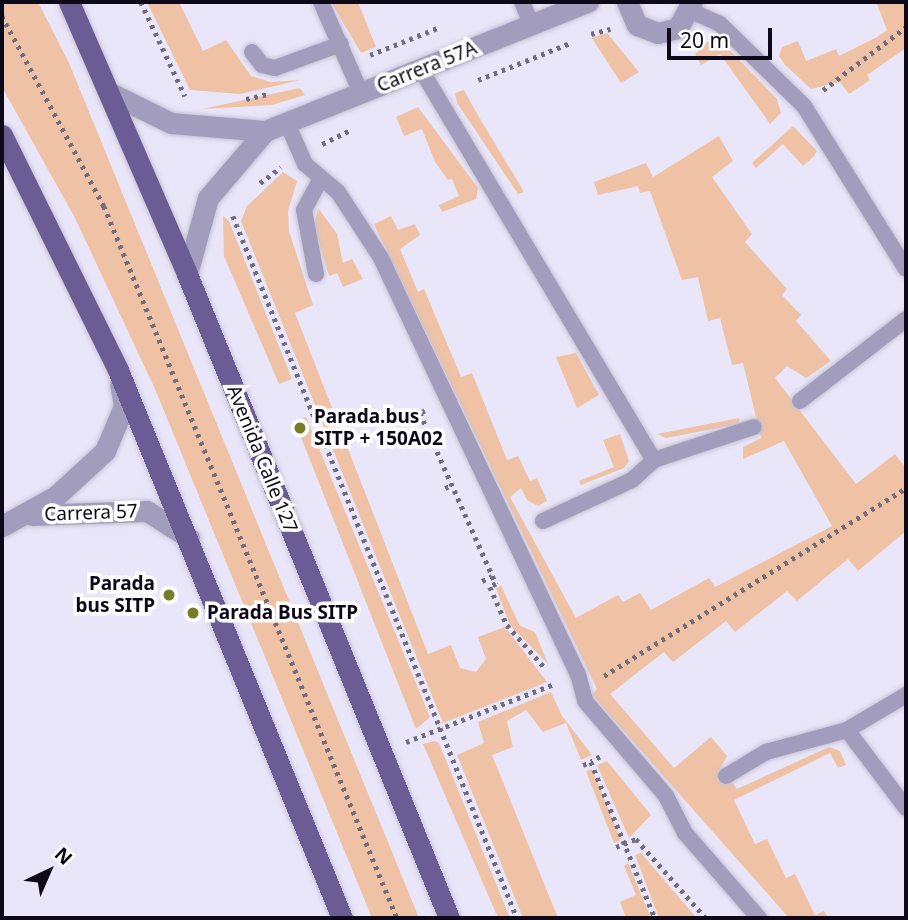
<!DOCTYPE html>
<style>
body{margin:0}
#map{position:relative;width:908px;height:920px;overflow:hidden;background:#eae6f9;font-family:"Noto Sans",sans-serif}
div>[style]{position:absolute}
.green>*{inset:0;background:#efc2a5}
.path>*{height:4.5px;margin-top:-2.25px;transform-origin:0;background:repeating-linear-gradient(90deg,#716d7e 0 3.5px,transparent 0 8.5px)}
.roads{filter:drop-shadow(0 0 2px #c7c3d5) drop-shadow(0 0 2px #c7c3d5)}
.service>*{height:16px;margin:-8px;padding:0 8px;transform-origin:8px;border-radius:8px;background:#a39dbd}
.minor>*{height:21px;margin:-10.5px;padding:0 10.5px;transform-origin:10.5px;border-radius:10.5px;background:#a39dbd}
.primary>*{height:21px;margin:-10.5px;padding:0 10.5px;transform-origin:10.5px;border-radius:10.5px;background:#6a5c94}
.dots>*{width:19px;height:19px;translate:-50% -50%;box-sizing:border-box;border:4px solid #fff;border-radius:50%}
span{translate:-50% -50%;white-space:nowrap;text-align:center;line-height:1.15;-webkit-text-stroke:7px #fff;paint-order:stroke}
.street-label{font-size:19px;color:#0d0918}
.poi-label{font-size:19px;color:#0d0918;font-weight:700}
.left{translate:0 -50%;text-align:left}
.right{translate:-100% -50%;text-align:right}
.frame{position:absolute;inset:0;border:4px solid #0d0918;pointer-events:none}
.north{position:absolute;left:14px;top:836px;width:70px;height:70px;-webkit-text-stroke:5px #fff;paint-order:stroke;rotate:44deg;font-size:19px;font-weight:700;line-height:28px;text-align:center;color:#0d0918}
.north::after{content:'';display:block;margin:auto;width:24px;height:32px;background:#0d0918;clip-path:polygon(50% 0,100% 100%,50% 72%,0 100%)}
.scale{position:absolute;left:667px;top:28px;width:105px;height:32px;box-sizing:border-box;border:4px solid #0d0918;border-top:0;padding-left:9px;font-size:21px;line-height:24px;white-space:nowrap;color:#0d0918;-webkit-text-stroke:5px #fff;paint-order:stroke}
</style>
<div id="map">
<div class="green">
<div style="clip-path:polygon(2px 2px,38px 2px,69px 63px,419px 918px,372px 918px,155px 389px,75px 218px,2px 87px)"></div>
<div style="clip-path:polygon(147px 2px,179px 2px,203px 51px,226px 40px,251px 76px,271px 82px,301px 80px,240px 94px,190px 90px)"></div>
<div style="clip-path:polygon(331px 2px,358px 2px,376px 47px,361px 53px)"></div>
<div style="clip-path:polygon(876px 2px,906px 2px,906px 48px,867px 75px,870px 80px,849px 94px,840px 82px,811px 89px,785px 65px,779px 56px,782px 47px,798px 41px,806px 61px,836px 49px,839px 56px,877px 37px,887px 30px)"></div>
<div style="clip-path:polygon(607px 33px,639px 72px,621px 83px,592px 38px)"></div>
<div style="clip-path:polygon(715px 35px,777px 99px,781px 113px,770px 124px,720px 54px,701px 65px,695px 54px)"></div>
<div style="clip-path:polygon(300px 88px,305px 95px,272px 105px,202px 109px)"></div>
<div style="clip-path:polygon(464px 90px,476px 112px,524px 192px,518px 194px,457px 103px,455px 93px)"></div>
<div style="clip-path:polygon(418px 107px,478px 188px,476px 199px,442px 212px,439px 205px,459px 196px,452px 179px,448px 180px,435px 162px,422px 129px,404px 136px,396px 117px)"></div>
<div style="clip-path:polygon(793px 126px,817px 151px,814px 156px,803px 166px,783px 144px,756px 168px,752px 163px)"></div>
<div style="clip-path:polygon(719px 136px,733px 161px,712px 177px,752px 234px,745px 242px,787px 289px,782px 295px,801px 315px,796px 321px,831px 361px,806px 378px,787px 366px,775px 378px,856px 484px,895px 454px,906px 468px,906px 531px,858px 571px,848px 559px,797px 601px,787px 591px,735px 632px,726px 621px,673px 662px,664px 652px,610px 694px,674px 768px,711px 737px,727px 756px,721px 767px,737px 789px,829px 747px,840px 751px,846px 765px,838px 768px,830px 753px,734px 800px,755px 844px,767px 839px,786px 878px,795px 874px,815px 915px,824px 911px,828px 918px,789px 918px,592px 695px,597px 689px,374px 224px,391px 216px,398px 230px,415px 224px,420px 235px,400px 249px,418px 292px,424px 289px,461px 377px,472px 373px,507px 460px,518px 456px,530px 481px,537px 478px,547px 501px,538px 506px,527px 500px,521px 488px,510px 497px,576px 618px,618px 595px,623px 602px,640px 593px,651px 610px,709px 578px,715px 587px,832px 526px,784px 441px,743px 459px,743px 447px,761px 438px,743px 363px,732px 365px,720px 318px,708px 321px,698px 277px,682px 280px,650px 191px,640px 193px,638px 186px,598px 195px,594px 182px,646px 163px,653px 177px)"></div>
<div style="clip-path:polygon(283px 172px,297px 181px,288px 211px,289px 231px,313px 305px,295px 313px,428px 654px,451px 645px,460px 668px,476px 672px,486px 659px,478px 637px,505px 627px,547px 682px,443px 723px,241px 221px,247px 206px)"></div>
<div style="clip-path:polygon(318px 208px,337px 234px,343px 263px,352px 259px,363px 279px,343px 287px,337px 273px,329px 276px,314px 225px)"></div>
<div style="clip-path:polygon(223px 216px,229px 221px,292px 379px,279px 384px,224px 256px)"></div>
<div style="clip-path:polygon(576px 353px,599px 395px,577px 408px,556px 357px)"></div>
<div style="clip-path:polygon(306px 417px,430px 717px,416px 729px,295px 422px)"></div>
<div style="clip-path:polygon(739px 418px,739px 424px,666px 438px,657px 434px)"></div>
<div style="clip-path:polygon(620px 434px,629px 461px,624px 468px,581px 485px,579px 481px,614px 467px,603px 440px)"></div>
<div style="clip-path:polygon(501px 586px,520px 626px,535px 632px,548px 664px,510px 625px,496px 588px)"></div>
<div style="clip-path:polygon(551px 692px,562px 716px,592px 755px,581px 760px,566px 723px,543px 732px,526px 710px,507px 721px,513px 747px,492px 755px,558px 918px,523px 918px,457px 755px,484px 743px,478px 722px)"></div>
<div style="clip-path:polygon(435px 741px,439px 743px,510px 918px,498px 918px,423px 744px)"></div>
<div style="clip-path:polygon(607px 761px,651px 815px,629px 838px,597px 765px)"></div>
<div style="clip-path:polygon(592px 769px,621px 840px,614px 843px,586px 771px)"></div>
<div style="clip-path:polygon(641px 853px,695px 916px,695px 918px,659px 918px,635px 855px)"></div>
<div style="clip-path:polygon(628px 863px,651px 918px,626px 918px,620px 902px,636px 895px,624px 866px)"></div>
</div>
<div class="path">
<div style="left:141px;top:2px;width:104px;rotate:64.9deg"></div>
<div style="left:2px;top:16px;width:216px;rotate:61.8deg"></div>
<div style="left:104px;top:206px;width:770px;rotate:67.63deg"></div>
<div style="left:591px;top:34px;width:20px;rotate:-15deg"></div>
<div style="left:370px;top:55px;width:75px;rotate:-21.8deg"></div>
<div style="left:478px;top:80px;width:99px;rotate:-21.9deg"></div>
<div style="left:823px;top:90px;width:104px;rotate:-37.2deg"></div>
<div style="left:246px;top:99px;width:23px;rotate:-13deg"></div>
<div style="left:322px;top:144px;width:30px;rotate:-26deg"></div>
<div style="left:260px;top:183px;width:26px;rotate:-37deg"></div>
<div style="left:233px;top:216px;width:757px;rotate:67.97deg"></div>
<div style="left:425px;top:411px;width:5px;rotate:158deg"></div>
<div style="left:420px;top:413px;width:187px;rotate:66deg"></div>
<div style="left:496px;top:584px;width:7px;rotate:153deg"></div>
<div style="left:490px;top:587px;width:42px;rotate:65.9deg"></div>
<div style="left:507px;top:625px;width:56px;rotate:48.6deg"></div>
<div style="left:445px;top:488px;width:8px;rotate:-23deg"></div>
<div style="left:482px;top:581px;width:11px;rotate:-27deg"></div>
<div style="left:604px;top:676px;width:356px;rotate:-31.9deg"></div>
<div style="left:406px;top:742px;width:159px;rotate:-21.4deg"></div>
<div style="left:600px;top:757px;width:10px;rotate:151deg"></div>
<div style="left:591px;top:762px;width:169px;rotate:67.7deg"></div>
<div style="left:583px;top:765px;width:9px;rotate:-21deg"></div>
<div style="left:616px;top:847px;width:22px;rotate:-22deg"></div>
<div style="left:636px;top:839px;width:106px;rotate:48.5deg"></div>
</div>
<div class="roads">
<div class="service">
<div style="left:321px;top:2px;width:99px;rotate:66.3deg"></div>
<div style="left:522px;top:2px;width:25px;rotate:67deg"></div>
<div style="left:691px;top:11px;width:32px;rotate:24deg"></div>
<div style="left:720px;top:24px;width:117px;rotate:44.3deg"></div>
<div style="left:804px;top:106px;width:192px;rotate:58deg"></div>
<div style="left:252px;top:52px;width:16px;rotate:52deg"></div>
<div style="left:262px;top:65px;width:13px;rotate:13deg"></div>
<div style="left:275px;top:68px;width:70px;rotate:-20deg"></div>
<div style="left:420px;top:68px;width:457px;rotate:59.2deg"></div>
<div style="left:287px;top:123px;width:45px;rotate:66.3deg"></div>
<div style="left:305px;top:164px;width:43px;rotate:40.3deg"></div>
<div style="left:338px;top:192px;width:79px;rotate:56.9deg"></div>
<div style="left:381px;top:258px;width:460px;rotate:64.7deg"></div>
<div style="left:578px;top:674px;width:28px;rotate:75deg"></div>
<div style="left:585px;top:701px;width:125px;rotate:49.5deg"></div>
<div style="left:666px;top:796px;width:42px;rotate:62.8deg"></div>
<div style="left:685px;top:833px;width:113px;rotate:49deg"></div>
<div style="left:316px;top:274px;width:65px;rotate:-100.6deg"></div>
<div style="left:304px;top:210px;width:36px;rotate:-62deg"></div>
<div style="left:800px;top:401px;width:134px;rotate:-37.7deg"></div>
<div style="left:543px;top:521px;width:98px;rotate:-24.7deg"></div>
<div style="left:632px;top:480px;width:30px;rotate:-42deg"></div>
<div style="left:654px;top:460px;width:105px;rotate:-18.3deg"></div>
<div style="left:847px;top:730px;width:98px;rotate:52.9deg"></div>
<div style="left:726px;top:776px;width:47px;rotate:-31deg"></div>
<div style="left:766px;top:752px;width:84px;rotate:-15.2deg"></div>
<div style="left:847px;top:730px;width:69px;rotate:-30.7deg"></div>
</div>
<div class="minor">
<div style="left:627px;top:2px;width:25px;rotate:67deg"></div>
<div style="left:637px;top:25px;width:22px;rotate:21deg"></div>
<div style="left:658px;top:33px;width:21px;rotate:-14deg"></div>
<div style="left:678px;top:28px;width:30px;rotate:-62deg"></div>
<div style="left:112px;top:94px;width:66px;rotate:26.2deg"></div>
<div style="left:171px;top:123px;width:94px;rotate:4.9deg"></div>
<div style="left:265px;top:131px;width:348px;rotate:-21.8deg"></div>
<div style="left:187px;top:274px;width:79px;rotate:-74.6deg"></div>
<div style="left:208px;top:198px;width:88px;rotate:-49.6deg"></div>
<div style="left:32px;top:515px;width:115px;rotate:-2deg"></div>
<div style="left:147px;top:511px;width:50px;rotate:32.7deg"></div>
<div style="left:2px;top:526px;width:62px;rotate:-29.1deg"></div>
<div style="left:56px;top:496px;width:67px;rotate:-42.6deg"></div>
<div style="left:105px;top:451px;width:49px;rotate:-67.1deg"></div>
<div style="left:124px;top:406px;width:22px;rotate:-100deg"></div>
</div>
<div class="primary">
<div style="left:69px;top:2px;width:296px;rotate:66.5deg"></div>
<div style="left:187px;top:274px;width:695px;rotate:67.86deg"></div>
<div style="left:2px;top:135px;width:262px;rotate:63.7deg"></div>
<div style="left:118px;top:370px;width:592px;rotate:67.77deg"></div>
</div>
</div>
<div class="dots">
<div style="left:300px;top:428px;background:#757d28"></div>
<div style="left:169px;top:595px;background:#757d28"></div>
<div style="left:193px;top:613px;background:#757d28"></div>
</div>
<div class="street-label">
<span style="left:427px;top:67px;rotate:-22deg">Carrera 57A</span>
<span style="left:262px;top:459px;rotate:68deg">Avenida Calle 127</span>
<span style="left:91px;top:513px;rotate:-2deg">Carrera 57</span>
</div>
<div class="poi-label">
<span class="left" style="left:314px;top:428px">Parada.bus<br>SITP + 150A02</span>
<span class="right" style="left:155px;top:595px">Parada<br>bus SITP</span>
<span class="left" style="left:207px;top:613px">Parada Bus SITP</span>
</div>
<div class="frame"></div>
<div class="north">N</div>
<div class="scale">20 m</div>
</div>
